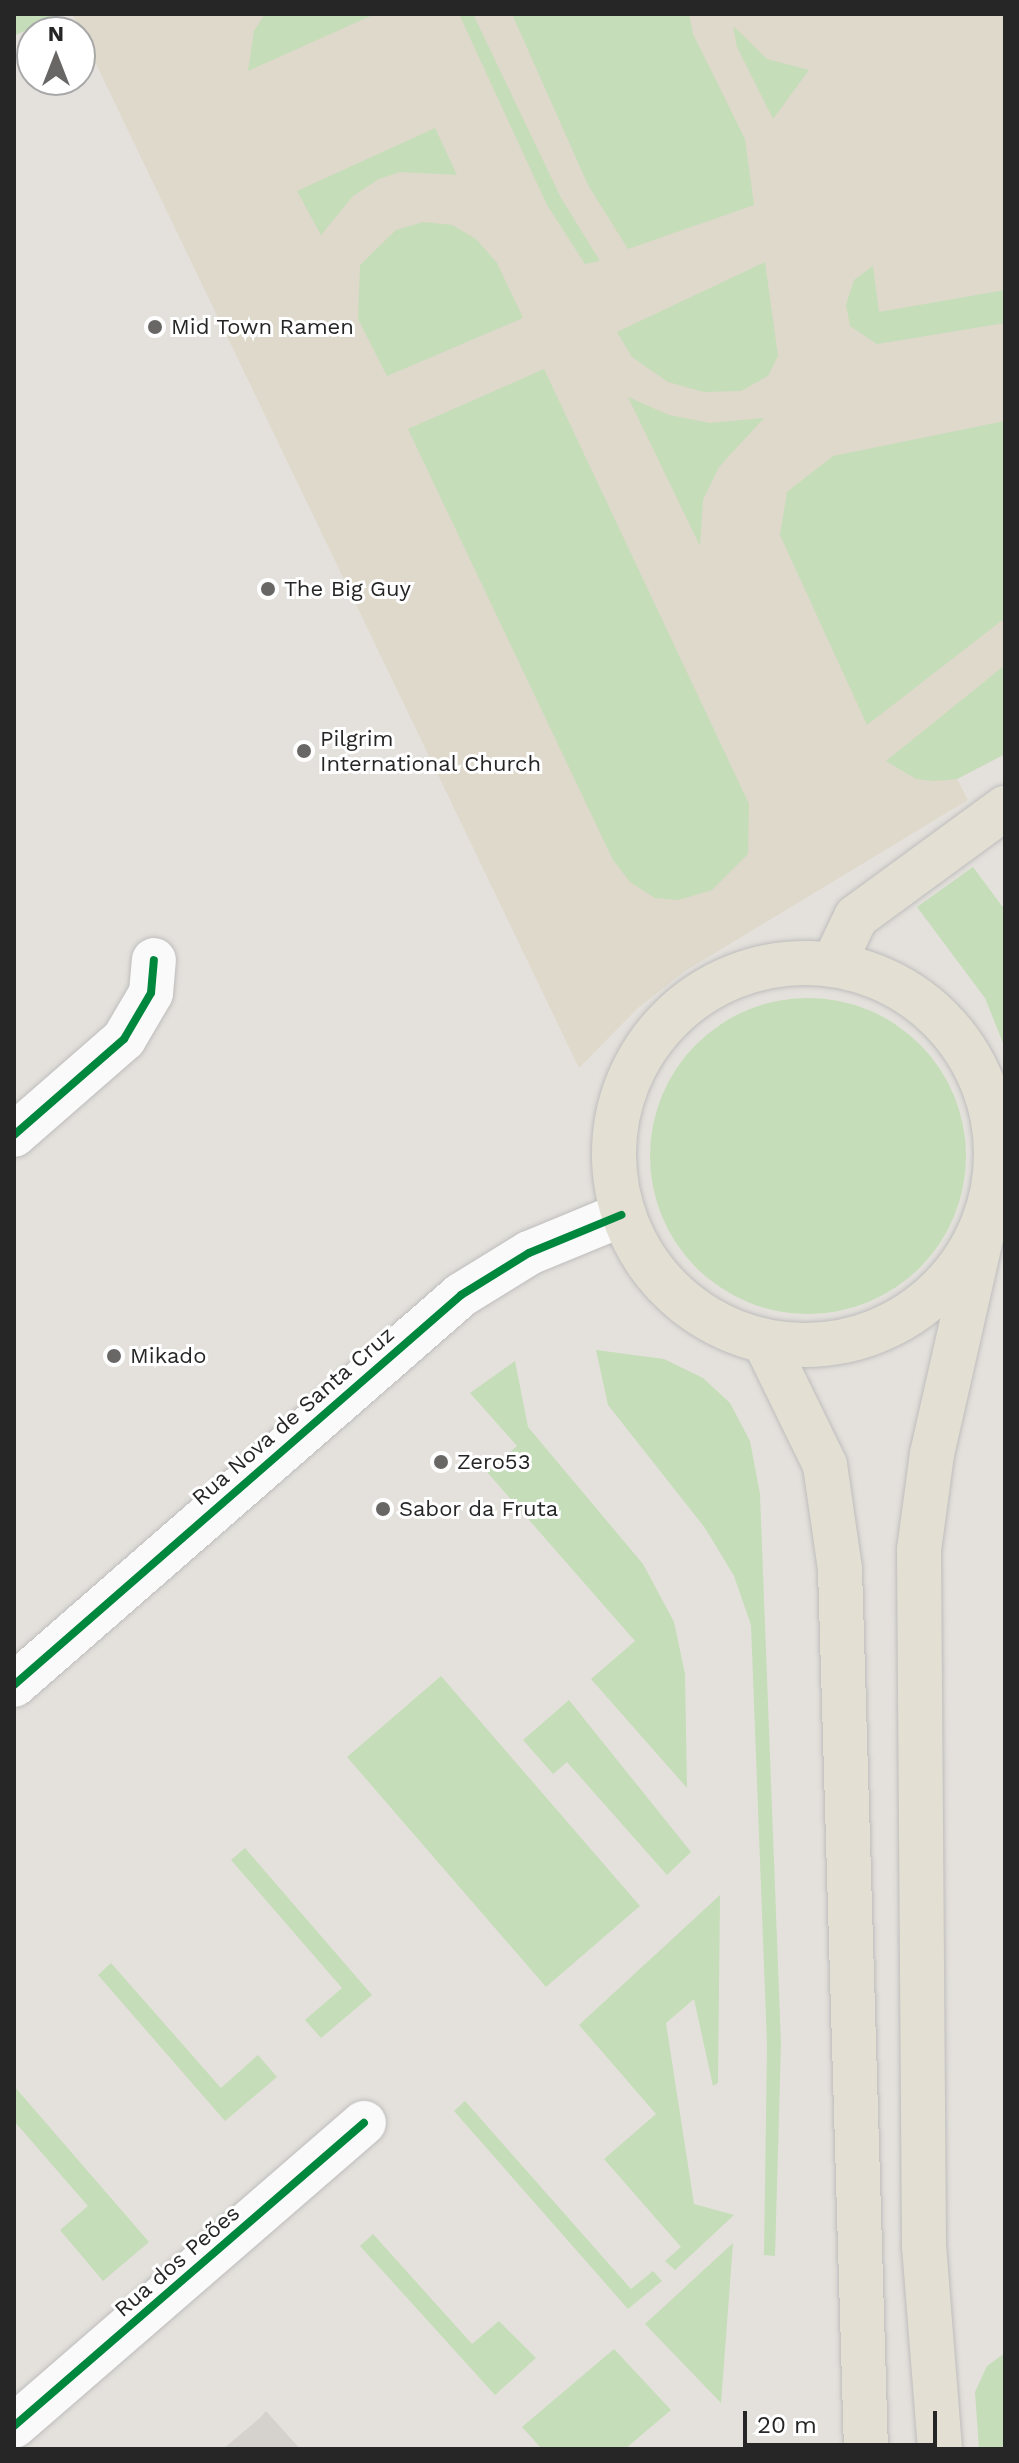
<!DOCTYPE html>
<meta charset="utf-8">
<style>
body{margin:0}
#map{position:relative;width:1019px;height:2463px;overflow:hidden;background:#e4e1dc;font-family:"Work Sans",sans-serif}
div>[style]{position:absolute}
.education>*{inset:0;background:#ded9cb}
.green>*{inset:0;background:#c5ddb8}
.round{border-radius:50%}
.plaza>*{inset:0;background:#d5d1cc}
.roads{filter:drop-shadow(0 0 2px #bebdbd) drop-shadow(0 0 2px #bebdbd)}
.minor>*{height:44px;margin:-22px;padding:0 22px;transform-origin:22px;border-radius:22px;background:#fbfafa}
.major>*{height:44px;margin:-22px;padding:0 22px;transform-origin:22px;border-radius:22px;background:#e3e0d3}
.major>.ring{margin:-22px;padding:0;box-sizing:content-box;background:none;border:44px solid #e3e0d3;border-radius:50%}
.cycleway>*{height:8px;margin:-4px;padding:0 4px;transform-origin:4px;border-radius:4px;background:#00873e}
.dots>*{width:22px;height:22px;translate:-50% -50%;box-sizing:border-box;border:4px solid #fff;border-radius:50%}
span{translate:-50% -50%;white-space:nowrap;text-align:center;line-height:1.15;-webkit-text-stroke:6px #fff;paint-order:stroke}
.poi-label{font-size:22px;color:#262626}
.left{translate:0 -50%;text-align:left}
.street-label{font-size:22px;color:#262626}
.frame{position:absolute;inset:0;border:16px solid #262626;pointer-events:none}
.north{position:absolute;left:16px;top:16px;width:80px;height:80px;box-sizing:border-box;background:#fff;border:2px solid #a8a8a8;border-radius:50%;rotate:0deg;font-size:22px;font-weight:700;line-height:32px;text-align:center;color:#262626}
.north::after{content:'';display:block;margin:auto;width:28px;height:36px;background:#686766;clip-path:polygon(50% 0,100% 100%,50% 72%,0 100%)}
.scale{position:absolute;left:743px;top:2411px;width:194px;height:36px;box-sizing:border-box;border:4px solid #262626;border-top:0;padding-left:10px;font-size:24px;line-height:28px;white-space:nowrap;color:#262626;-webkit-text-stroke:6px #fff;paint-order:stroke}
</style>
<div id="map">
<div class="education">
<div style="clip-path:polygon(72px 14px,1005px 14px,1005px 754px,957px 779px,968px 800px,685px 971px,638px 1008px,579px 1068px)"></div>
</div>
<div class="green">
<div style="clip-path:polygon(14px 14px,60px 14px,14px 36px)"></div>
<div style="clip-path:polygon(265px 14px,375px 14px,248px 71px,254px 31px)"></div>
<div style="clip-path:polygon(459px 14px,473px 14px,561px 198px,600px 261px,585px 264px,547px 205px)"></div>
<div style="clip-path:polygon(512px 14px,689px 14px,693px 34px,745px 139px,754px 205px,628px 249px,588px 185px)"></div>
<div style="clip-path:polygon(733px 26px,767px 59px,809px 70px,773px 119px,737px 47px)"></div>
<div style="clip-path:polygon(435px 128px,457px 175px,400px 172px,379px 179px,353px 196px,321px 235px,297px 191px)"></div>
<div style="clip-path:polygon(423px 222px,452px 225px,476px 239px,497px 263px,523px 318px,387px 376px,358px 319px,360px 265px,396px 230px)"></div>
<div style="clip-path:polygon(765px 262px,778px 356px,768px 376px,741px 391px,704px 392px,668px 382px,632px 357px,617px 332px)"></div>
<div style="clip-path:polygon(873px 266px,879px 312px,1005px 290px,1005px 323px,877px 344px,850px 326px,846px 305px,854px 280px)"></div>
<div style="clip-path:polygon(544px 369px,749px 804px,748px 854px,712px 890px,678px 900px,655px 898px,630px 882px,613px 860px,408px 429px)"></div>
<div style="clip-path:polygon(628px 397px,669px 415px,710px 423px,764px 418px,719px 467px,703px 500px,700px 546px)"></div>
<div style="clip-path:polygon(1005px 421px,1005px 618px,867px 725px,780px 535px,787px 492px,833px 456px)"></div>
<div style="clip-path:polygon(1005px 665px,1005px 754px,957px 779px,935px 781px,916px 779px,886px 761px)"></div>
<div style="clip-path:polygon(973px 867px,1005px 910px,1005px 1048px,985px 998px,917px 907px)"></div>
<div class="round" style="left:650px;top:998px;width:316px;height:316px"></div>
<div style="clip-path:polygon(596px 1350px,664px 1359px,703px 1378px,730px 1403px,750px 1441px,760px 1494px,781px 2044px,775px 2256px,764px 2255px,767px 2045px,751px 1625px,734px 1576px,705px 1528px,608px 1405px)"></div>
<div style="clip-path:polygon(515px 1361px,528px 1427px,643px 1564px,674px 1622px,685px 1674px,687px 1788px,591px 1679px,635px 1641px,487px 1472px,517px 1446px,470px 1393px)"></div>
<div style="clip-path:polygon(441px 1676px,640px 1906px,546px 1987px,347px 1757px)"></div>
<div style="clip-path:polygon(569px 1700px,691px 1852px,667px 1875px,567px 1762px,553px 1774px,523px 1740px)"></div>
<div style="clip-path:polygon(245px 1848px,372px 1995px,321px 2038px,305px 2020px,342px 1988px,231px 1860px)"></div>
<div style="clip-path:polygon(720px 1895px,718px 2083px,713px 2086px,694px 1999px,666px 2023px,694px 2204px,734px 2215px,675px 2270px,665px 2261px,681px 2247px,604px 2159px,656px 2114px,579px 2025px)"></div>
<div style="clip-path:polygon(111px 1963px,221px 2088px,258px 2055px,277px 2077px,225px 2121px,98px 1975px)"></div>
<div style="clip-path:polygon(14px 2086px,149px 2242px,103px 2281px,60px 2230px,88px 2206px,14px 2121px)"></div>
<div style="clip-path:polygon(465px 2101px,631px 2289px,653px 2271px,662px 2281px,628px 2309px,454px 2111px)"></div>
<div style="clip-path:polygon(373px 2234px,472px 2344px,499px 2321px,536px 2358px,495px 2395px,360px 2246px)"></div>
<div style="clip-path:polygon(733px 2243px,721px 2403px,645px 2324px)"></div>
<div style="clip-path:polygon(614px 2349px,671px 2410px,625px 2449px,542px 2449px,522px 2427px)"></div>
<div style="clip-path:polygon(1005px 2353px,1005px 2449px,979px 2449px,975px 2392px,987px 2366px)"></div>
</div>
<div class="plaza">
<div style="clip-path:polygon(266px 2411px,300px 2449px,223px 2449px,261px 2417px)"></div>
</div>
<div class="roads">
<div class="minor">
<div style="left:14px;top:1135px;width:146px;rotate:-41.1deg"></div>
<div style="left:124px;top:1039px;width:53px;rotate:-59.6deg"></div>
<div style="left:151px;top:993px;width:33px;rotate:-85deg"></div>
<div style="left:14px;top:1685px;width:593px;rotate:-41.1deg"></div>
<div style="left:461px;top:1295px;width:80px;rotate:-31.7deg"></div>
<div style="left:529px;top:1253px;width:100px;rotate:-22.4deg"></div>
<div style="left:14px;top:2426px;width:463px;rotate:-40.9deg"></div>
</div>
<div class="major">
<div class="ring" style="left:614px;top:963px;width:338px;height:338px"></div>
<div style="left:833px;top:965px;width:53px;rotate:-64.4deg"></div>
<div style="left:856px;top:917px;width:185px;rotate:-36.2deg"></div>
<div style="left:765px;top:1342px;width:137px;rotate:64deg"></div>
<div style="left:825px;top:1465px;width:105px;rotate:81.8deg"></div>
<div style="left:840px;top:1569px;width:880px;rotate:88.31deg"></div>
<div style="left:940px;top:2449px;width:203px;rotate:-94.5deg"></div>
<div style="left:924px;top:2247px;width:697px;rotate:-90.41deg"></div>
<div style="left:919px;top:1550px;width:97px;rotate:-82.3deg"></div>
<div style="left:932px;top:1454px;width:234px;rotate:-77.2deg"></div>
</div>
</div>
<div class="cycleway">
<div style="left:14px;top:1135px;width:146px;rotate:-41.1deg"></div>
<div style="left:124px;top:1039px;width:53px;rotate:-59.6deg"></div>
<div style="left:151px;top:993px;width:33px;rotate:-85deg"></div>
<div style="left:14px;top:1685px;width:593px;rotate:-41.1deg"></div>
<div style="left:461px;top:1295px;width:80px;rotate:-31.7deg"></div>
<div style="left:529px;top:1253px;width:100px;rotate:-22.4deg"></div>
<div style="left:14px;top:2426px;width:463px;rotate:-40.9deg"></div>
</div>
<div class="dots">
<div style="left:155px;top:327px;background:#686766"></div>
<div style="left:268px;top:589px;background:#686766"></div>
<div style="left:304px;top:751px;background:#686766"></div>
<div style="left:114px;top:1356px;background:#686766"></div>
<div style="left:441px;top:1462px;background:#686766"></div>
<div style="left:383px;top:1509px;background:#686766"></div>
</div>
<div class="poi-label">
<span class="left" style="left:171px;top:327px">Mid Town Ramen</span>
<span class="left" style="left:284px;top:589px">The Big Guy</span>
<span class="left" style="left:320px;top:751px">Pilgrim<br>International Church</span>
<span class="left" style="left:130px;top:1356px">Mikado</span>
<span class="left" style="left:457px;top:1462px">Zero53</span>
<span class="left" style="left:399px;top:1509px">Sabor da Fruta</span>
</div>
<div class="street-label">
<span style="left:293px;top:1416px;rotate:-41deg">Rua Nova de Santa Cruz</span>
<span style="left:177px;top:2261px;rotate:-41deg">Rua dos Peões</span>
</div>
<div class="frame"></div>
<div class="north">N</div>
<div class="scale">20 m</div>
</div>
